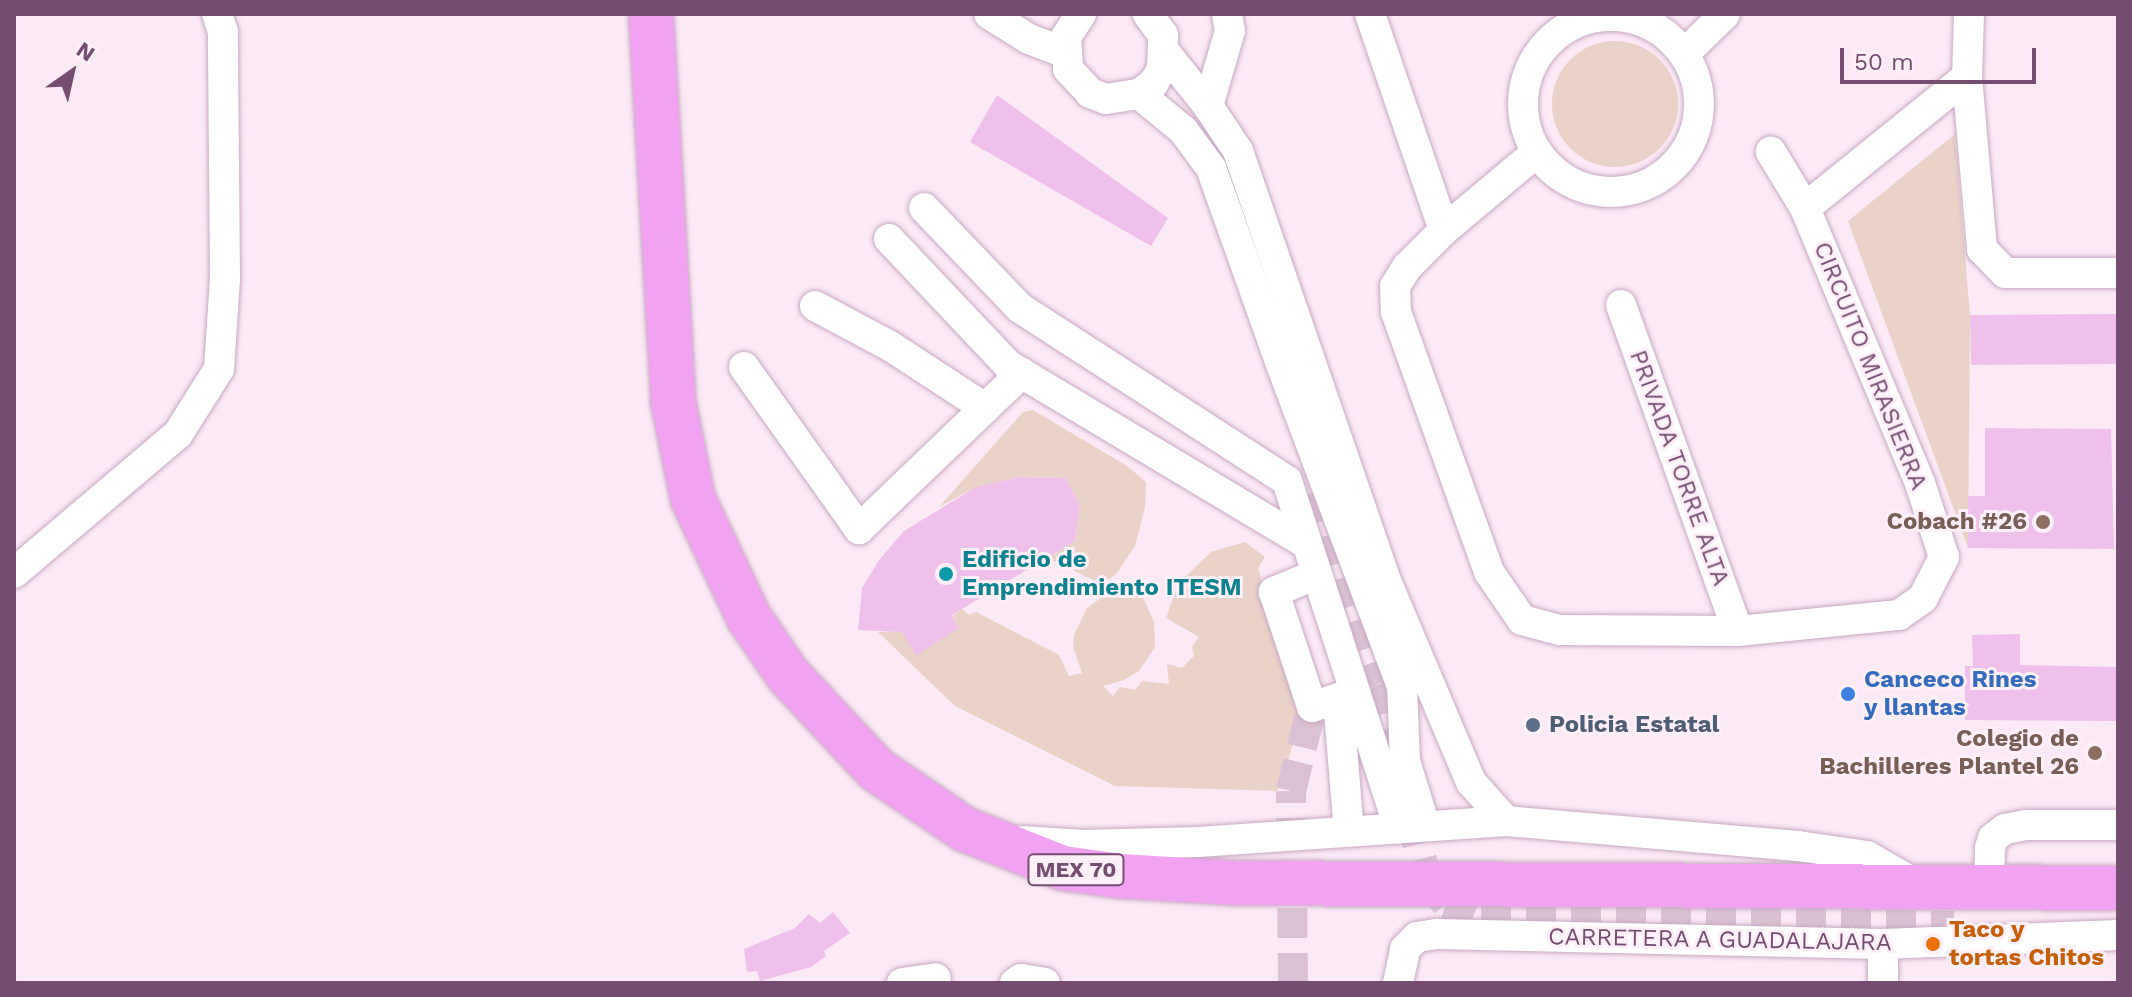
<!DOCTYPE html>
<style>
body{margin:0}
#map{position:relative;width:2132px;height:997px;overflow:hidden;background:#fbe9f5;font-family:"Work Sans",sans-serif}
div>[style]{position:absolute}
.green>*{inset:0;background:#e9d2c7}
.round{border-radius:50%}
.building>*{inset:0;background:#efc1ea}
.minor-tunnel>*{height:30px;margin-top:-15px;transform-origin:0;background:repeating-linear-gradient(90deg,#dac2d4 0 30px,transparent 0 45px)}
.roads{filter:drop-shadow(0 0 2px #c8a9c3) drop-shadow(0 0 2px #c8a9c3)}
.minor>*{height:30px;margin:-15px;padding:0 15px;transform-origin:15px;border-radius:15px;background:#fff}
.minor>.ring{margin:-15px;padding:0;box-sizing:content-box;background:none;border:30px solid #fff;border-radius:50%}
.highway>*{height:44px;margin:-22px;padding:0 22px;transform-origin:22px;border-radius:22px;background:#f1a3f2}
.dots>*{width:22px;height:22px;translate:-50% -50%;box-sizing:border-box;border:4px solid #feeff9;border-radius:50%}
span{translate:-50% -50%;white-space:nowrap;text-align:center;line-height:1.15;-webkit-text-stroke:6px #feeff9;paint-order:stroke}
.shield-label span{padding:2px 6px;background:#feeff9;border:2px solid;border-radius:6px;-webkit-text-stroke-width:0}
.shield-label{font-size:22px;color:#754d71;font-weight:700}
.street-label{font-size:24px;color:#754d71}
.education-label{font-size:24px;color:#785e54;font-weight:700}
.right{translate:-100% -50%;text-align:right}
.culture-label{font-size:24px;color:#0d838f;font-weight:700}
.left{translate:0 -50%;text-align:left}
.shop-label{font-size:24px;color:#366cbe;font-weight:700}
.service-label{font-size:24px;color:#4e5e75;font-weight:700}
.food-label{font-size:24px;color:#c56008;font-weight:700}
.frame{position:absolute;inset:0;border:16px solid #754d71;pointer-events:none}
.north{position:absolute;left:32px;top:32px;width:80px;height:80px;-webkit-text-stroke:6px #feeff9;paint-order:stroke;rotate:34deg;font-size:22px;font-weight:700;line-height:32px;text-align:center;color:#754d71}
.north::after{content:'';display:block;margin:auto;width:28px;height:36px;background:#754d71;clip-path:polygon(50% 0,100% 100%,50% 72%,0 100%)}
.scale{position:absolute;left:1840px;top:48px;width:196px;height:36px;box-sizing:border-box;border:4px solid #754d71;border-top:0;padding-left:10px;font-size:24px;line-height:28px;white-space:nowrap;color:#754d71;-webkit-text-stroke:6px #feeff9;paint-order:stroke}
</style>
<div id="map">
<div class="green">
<div class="round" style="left:1552px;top:41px;width:126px;height:126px"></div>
<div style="clip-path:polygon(1955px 134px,1970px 315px,1968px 548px,1848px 221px)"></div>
<div style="clip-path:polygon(1033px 410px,1127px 466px,1146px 482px,1145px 507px,1135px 546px,1116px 574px,1102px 584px,1047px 558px,1075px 541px,1080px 505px,1065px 478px,1019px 477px,976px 487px,939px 507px,1023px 412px)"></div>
<div style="clip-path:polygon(1245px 542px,1265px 557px,1258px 568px,1302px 718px,1277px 791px,1115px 786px,955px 706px,878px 632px,959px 628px,953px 615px,962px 609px,969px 615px,976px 612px,1059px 655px,1069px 676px,1082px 673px,1073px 646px,1074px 635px,1087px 608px,1108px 593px,1126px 588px,1139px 589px,1154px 622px,1155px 647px,1139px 671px,1124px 680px,1103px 686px,1113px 696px,1120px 687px,1135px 690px,1142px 681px,1169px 684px,1167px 664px,1182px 668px,1194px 656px,1192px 647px,1199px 637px,1166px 618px,1175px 593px,1183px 579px,1211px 552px)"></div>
</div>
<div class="building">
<div style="clip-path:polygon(997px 95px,1168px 218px,1151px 246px,970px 142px)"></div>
<div style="clip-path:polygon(2118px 314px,2118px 364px,1971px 365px,1970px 315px)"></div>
<div style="clip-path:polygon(1985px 428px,2111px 429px,2114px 549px,1968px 548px,1968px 496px,1985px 496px)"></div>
<div style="clip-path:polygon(1019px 477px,1065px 478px,1080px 505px,1075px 541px,952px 615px,959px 628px,916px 656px,902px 632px,858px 630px,862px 588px,879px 560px,904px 531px,976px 487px)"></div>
<div style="clip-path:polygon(2020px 634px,2020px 665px,2118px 667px,2118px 721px,1965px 720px,1965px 666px,1973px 666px,1972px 635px)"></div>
<div style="clip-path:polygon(833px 912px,850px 933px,824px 951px,826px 956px,811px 967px,760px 981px,757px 971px,747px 972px,744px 949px,795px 928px,809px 914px,820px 923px)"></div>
</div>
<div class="minor-tunnel">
<div style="left:1312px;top:493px;width:202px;rotate:71.8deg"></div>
<div style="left:1375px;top:685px;width:185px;rotate:75deg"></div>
<div style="left:1423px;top:864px;width:19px;rotate:72deg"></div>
<div style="left:1429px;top:882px;width:28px;rotate:52deg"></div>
<div style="left:1446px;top:904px;width:37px;rotate:20deg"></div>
<div style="left:1481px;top:917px;width:473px;rotate:1.1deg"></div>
<div style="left:1293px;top:983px;width:192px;rotate:-90.6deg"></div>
<div style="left:1291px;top:791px;width:87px;rotate:-76deg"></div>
</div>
<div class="roads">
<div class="minor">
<div style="left:989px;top:14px;width:47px;rotate:32deg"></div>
<div style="left:1029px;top:39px;width:39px;rotate:21deg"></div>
<div style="left:1081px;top:14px;width:27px;rotate:123deg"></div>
<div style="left:1066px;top:37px;width:32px;rotate:86deg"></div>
<div style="left:1068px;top:69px;width:33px;rotate:47deg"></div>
<div style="left:1090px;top:93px;width:17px;rotate:21deg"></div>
<div style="left:1106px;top:99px;width:33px;rotate:-9deg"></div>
<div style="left:1139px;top:94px;width:17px;rotate:-36deg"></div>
<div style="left:1153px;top:84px;width:17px;rotate:-59deg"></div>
<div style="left:1162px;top:69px;width:34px;rotate:-88deg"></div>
<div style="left:1163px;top:35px;width:26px;rotate:-126deg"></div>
<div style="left:1370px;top:14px;width:228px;rotate:71.1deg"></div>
<div style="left:1969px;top:14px;width:63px;rotate:91.8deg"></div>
<div style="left:1967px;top:77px;width:173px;rotate:85deg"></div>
<div style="left:1982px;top:249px;width:33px;rotate:46deg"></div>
<div style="left:2005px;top:273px;width:113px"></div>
<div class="ring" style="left:1523px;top:16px;width:146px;height:146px"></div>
<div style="left:1165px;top:52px;width:69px;rotate:51.5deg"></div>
<div style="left:1208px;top:106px;width:54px;rotate:56.3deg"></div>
<div style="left:1238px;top:151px;width:449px;rotate:71deg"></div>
<div style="left:1384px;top:576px;width:224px;rotate:67.1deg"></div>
<div style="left:1471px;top:782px;width:52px;rotate:48.1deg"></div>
<div style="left:1684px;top:54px;width:57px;rotate:-44.3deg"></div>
<div style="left:1139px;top:94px;width:57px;rotate:39.3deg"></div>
<div style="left:1183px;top:130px;width:47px;rotate:53.6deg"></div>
<div style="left:1211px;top:168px;width:206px;rotate:70.4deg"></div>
<div style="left:1280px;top:362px;width:346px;rotate:69.4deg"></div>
<div style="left:1402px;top:686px;width:75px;rotate:87.7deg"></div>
<div style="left:1405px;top:761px;width:68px;rotate:72.9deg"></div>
<div style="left:1208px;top:106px;width:78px;rotate:-73.7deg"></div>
<div style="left:1230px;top:31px;width:17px;rotate:-100deg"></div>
<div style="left:1537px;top:152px;width:121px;rotate:140deg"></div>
<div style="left:1444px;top:230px;width:52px;rotate:135deg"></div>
<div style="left:1407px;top:267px;width:22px;rotate:122deg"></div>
<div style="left:1395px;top:286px;width:26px;rotate:88deg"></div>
<div style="left:1396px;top:312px;width:276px;rotate:70.3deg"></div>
<div style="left:1489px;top:572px;width:58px;rotate:55.5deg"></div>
<div style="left:1522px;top:620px;width:39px;rotate:15deg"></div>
<div style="left:1560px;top:630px;width:178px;rotate:0.3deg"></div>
<div style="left:1738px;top:631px;width:162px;rotate:-5.7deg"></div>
<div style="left:1899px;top:615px;width:29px;rotate:-35deg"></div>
<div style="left:1923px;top:598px;width:46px;rotate:-62.9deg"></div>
<div style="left:1944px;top:557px;width:78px;rotate:-108deg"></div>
<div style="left:1920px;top:483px;width:298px;rotate:-112.7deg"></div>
<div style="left:1805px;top:208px;width:66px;rotate:-121.3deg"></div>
<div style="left:924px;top:208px;width:139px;rotate:46.2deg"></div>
<div style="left:1020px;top:308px;width:318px;rotate:32.9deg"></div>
<div style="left:1287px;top:481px;width:365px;rotate:72.1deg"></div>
<div style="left:1805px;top:208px;width:208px;rotate:-39deg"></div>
<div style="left:889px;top:239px;width:173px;rotate:46.6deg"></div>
<div style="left:1008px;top:365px;width:348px;rotate:30.9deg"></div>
<div style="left:1621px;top:305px;width:346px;rotate:70.3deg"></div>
<div style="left:815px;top:306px;width:85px;rotate:28.1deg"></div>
<div style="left:890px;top:346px;width:113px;rotate:33.1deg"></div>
<div style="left:985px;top:408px;width:51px;rotate:-43.4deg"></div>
<div style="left:744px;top:367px;width:199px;rotate:54.6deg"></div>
<div style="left:859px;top:529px;width:175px;rotate:-43.8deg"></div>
<div style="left:14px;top:573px;width:215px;rotate:-40.3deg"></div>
<div style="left:178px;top:434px;width:77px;rotate:-57.8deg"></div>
<div style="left:219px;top:369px;width:90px;rotate:-86.2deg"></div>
<div style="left:225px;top:279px;width:247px;rotate:-90.5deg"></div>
<div style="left:223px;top:32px;width:19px;rotate:-108deg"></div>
<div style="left:1317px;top:574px;width:47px;rotate:157.3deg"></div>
<div style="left:1274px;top:592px;width:121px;rotate:71.7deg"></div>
<div style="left:1312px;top:707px;width:46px;rotate:-18.8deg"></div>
<div style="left:1338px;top:699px;width:133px;rotate:85.3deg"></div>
<div style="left:1023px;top:841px;width:60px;rotate:3.8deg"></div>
<div style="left:1083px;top:845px;width:115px;rotate:-1.5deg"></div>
<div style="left:1198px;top:842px;width:309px;rotate:-3.9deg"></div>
<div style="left:1506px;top:821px;width:293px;rotate:4.9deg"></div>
<div style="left:1798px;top:846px;width:70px;rotate:8.2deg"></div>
<div style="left:1867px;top:856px;width:58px;rotate:30.1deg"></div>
<div style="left:1989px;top:889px;width:41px;rotate:-88.6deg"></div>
<div style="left:1990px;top:848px;width:10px;rotate:-73deg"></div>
<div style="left:1993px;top:838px;width:15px;rotate:-37deg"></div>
<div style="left:2005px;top:829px;width:21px;rotate:-11deg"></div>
<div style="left:2026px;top:825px;width:92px"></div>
<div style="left:902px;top:983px;width:34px;rotate:-8deg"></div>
<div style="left:1015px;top:983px;width:7px;rotate:-34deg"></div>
<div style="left:1021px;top:979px;width:24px;rotate:9deg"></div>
<div style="left:1398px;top:983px;width:35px;rotate:-78deg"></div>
<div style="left:1405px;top:949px;width:17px;rotate:-45deg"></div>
<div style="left:1417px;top:937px;width:20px;rotate:-9deg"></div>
<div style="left:1437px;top:934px;width:446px;rotate:1.3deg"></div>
<div style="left:1883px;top:944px;width:235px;rotate:-2.2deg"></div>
<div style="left:1883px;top:983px;width:39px;rotate:-90deg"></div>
</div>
<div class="highway">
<div style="left:651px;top:14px;width:388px;rotate:86.7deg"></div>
<div style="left:673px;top:401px;width:100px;rotate:78.5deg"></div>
<div style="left:693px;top:499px;width:132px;rotate:64.8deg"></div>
<div style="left:749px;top:618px;width:69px;rotate:55.6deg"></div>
<div style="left:788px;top:675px;width:130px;rotate:46.9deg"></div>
<div style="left:877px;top:770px;width:105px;rotate:34.1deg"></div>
<div style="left:964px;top:829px;width:106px;rotate:21.5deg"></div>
<div style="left:1063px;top:868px;width:59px;rotate:7.9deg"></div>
<div style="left:1121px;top:876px;width:113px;rotate:3.5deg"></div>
<div style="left:1234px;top:883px;width:884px;rotate:0.32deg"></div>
</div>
</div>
<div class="dots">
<div style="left:2043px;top:522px;background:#8d6e63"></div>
<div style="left:946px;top:574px;background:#0f9aa8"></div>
<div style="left:1848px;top:694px;background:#3f7fe0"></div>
<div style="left:1533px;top:725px;background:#5c6f8a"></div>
<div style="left:2095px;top:753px;background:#8d6e63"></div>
<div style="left:1933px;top:944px;background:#e8710a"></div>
</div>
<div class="shield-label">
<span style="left:1076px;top:870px">MEX 70</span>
</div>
<div class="street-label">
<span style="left:1870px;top:366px;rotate:68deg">CIRCUITO MIRASIERRA</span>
<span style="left:1679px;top:468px;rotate:70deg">PRIVADA TORRE ALTA</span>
<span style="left:1720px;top:940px;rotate:1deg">CARRETERA A GUADALAJARA</span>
</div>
<div class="education-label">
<span class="right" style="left:2027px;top:522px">Cobach #26</span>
<span class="right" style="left:2079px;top:753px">Colegio de<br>Bachilleres Plantel 26</span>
</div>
<div class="culture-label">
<span class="left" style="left:962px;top:574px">Edificio de<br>Emprendimiento ITESM</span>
</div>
<div class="shop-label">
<span class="left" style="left:1864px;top:694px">Canceco Rines<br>y llantas</span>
</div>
<div class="service-label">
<span class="left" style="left:1549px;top:725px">Policia Estatal</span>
</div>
<div class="food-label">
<span class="left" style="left:1949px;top:944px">Taco y<br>tortas Chitos</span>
</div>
<div class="frame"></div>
<div class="north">N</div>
<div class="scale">50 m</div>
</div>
